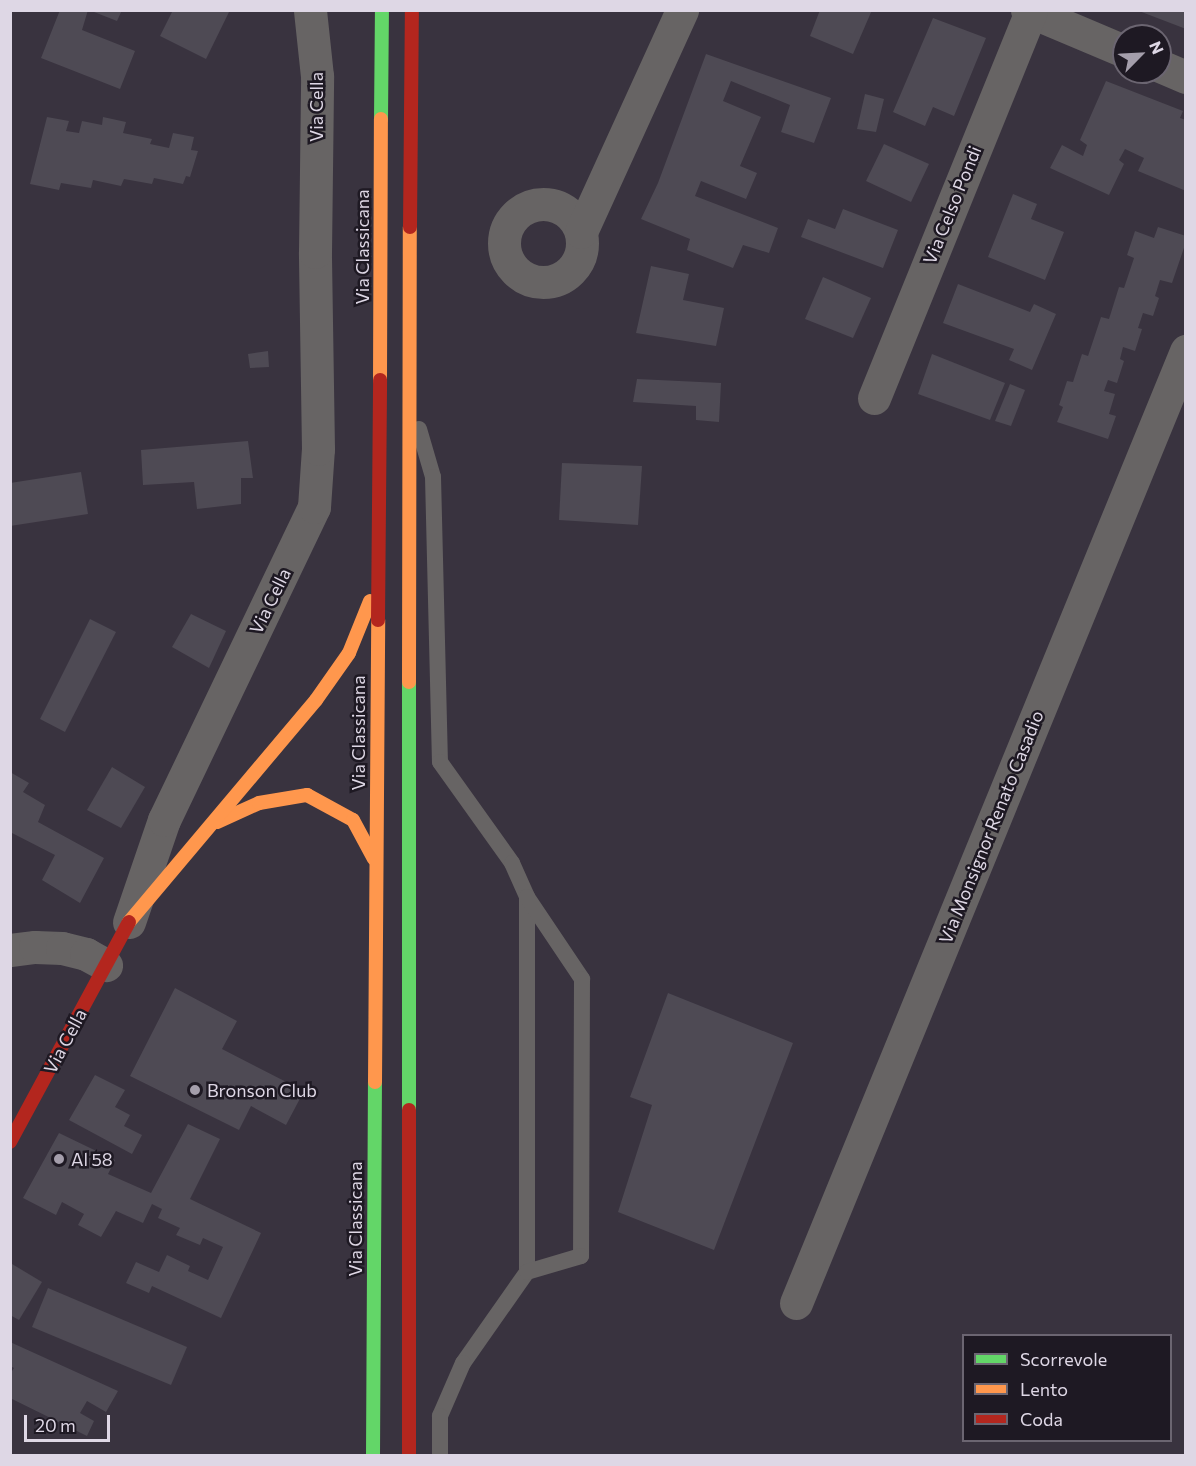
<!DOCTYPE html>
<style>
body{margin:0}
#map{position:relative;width:1196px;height:1466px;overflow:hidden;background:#39333f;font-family:Commissioner,sans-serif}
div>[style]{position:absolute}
.building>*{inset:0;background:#4e4a54}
.lane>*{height:16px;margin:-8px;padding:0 8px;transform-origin:8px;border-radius:8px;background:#676464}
.street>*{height:33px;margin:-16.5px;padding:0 16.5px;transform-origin:16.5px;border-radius:16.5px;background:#676464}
.street>.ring{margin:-16.5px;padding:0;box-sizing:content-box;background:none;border:33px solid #676464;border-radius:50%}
.fast>*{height:14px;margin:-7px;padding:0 7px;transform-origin:7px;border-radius:7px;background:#63d668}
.slow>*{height:14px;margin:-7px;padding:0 7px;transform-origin:7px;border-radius:7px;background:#ff974d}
.jam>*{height:14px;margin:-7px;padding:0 7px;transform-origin:7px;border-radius:7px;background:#b3261e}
.dots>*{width:16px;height:16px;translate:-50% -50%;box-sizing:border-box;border:3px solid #1e1923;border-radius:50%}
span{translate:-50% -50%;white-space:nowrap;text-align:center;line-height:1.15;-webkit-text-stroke:5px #1e1923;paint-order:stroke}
.street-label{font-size:18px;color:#ded7e5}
.poi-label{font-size:18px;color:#ded7e5}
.left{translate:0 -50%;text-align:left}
.frame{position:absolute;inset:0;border:12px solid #ded7e5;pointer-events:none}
.legend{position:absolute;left:962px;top:1334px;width:210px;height:108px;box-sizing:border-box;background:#1e1923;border:2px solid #6b6571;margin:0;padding:8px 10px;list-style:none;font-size:18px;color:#ded7e5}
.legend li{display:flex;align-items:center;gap:12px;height:30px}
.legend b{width:30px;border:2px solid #6b6571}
.north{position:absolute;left:1112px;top:24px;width:60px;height:60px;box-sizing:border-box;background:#1e1923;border:2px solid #6b6571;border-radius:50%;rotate:66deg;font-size:16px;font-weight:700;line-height:24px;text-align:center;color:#ded7e5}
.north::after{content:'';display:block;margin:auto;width:21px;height:27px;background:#a49eab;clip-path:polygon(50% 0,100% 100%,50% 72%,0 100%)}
.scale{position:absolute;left:24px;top:1415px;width:86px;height:27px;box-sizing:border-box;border:3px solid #ded7e5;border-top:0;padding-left:8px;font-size:18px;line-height:21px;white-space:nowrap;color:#ded7e5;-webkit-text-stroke:4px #1e1923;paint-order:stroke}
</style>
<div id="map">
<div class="building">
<div style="clip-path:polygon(60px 10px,88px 10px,82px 30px,135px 51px,120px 89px,41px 58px)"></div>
<div style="clip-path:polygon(89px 10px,122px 10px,117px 21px)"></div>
<div style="clip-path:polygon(173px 10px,230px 10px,206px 59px,160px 36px)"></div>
<div style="clip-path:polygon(820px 10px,872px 10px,853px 54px,810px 36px)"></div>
<div style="clip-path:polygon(1139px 10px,1186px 10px,1186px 29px,1139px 11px)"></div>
<div style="clip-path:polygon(933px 18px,986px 38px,954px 116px,933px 107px,925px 126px,893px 112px)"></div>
<div style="clip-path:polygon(706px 54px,831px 98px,814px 143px,781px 132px,790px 105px,731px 81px,723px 101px,761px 117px,740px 166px,757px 173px,746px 199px,701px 181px,695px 196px,778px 228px,769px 253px,743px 245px,733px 268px,687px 250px,690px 239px,641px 219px,658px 183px)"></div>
<div style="clip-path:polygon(1106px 81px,1183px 111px,1180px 118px,1186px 120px,1186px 191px,1138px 171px,1144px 158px,1125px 149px,1119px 160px,1124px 164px,1109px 195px,1050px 168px,1062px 145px,1083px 156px,1087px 145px,1080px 140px)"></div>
<div style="clip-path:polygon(865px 94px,884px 99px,876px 132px,857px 129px)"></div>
<div style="clip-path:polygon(47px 117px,69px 121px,66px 131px,79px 133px,82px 121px,102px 125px,103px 117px,126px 122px,123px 133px,152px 139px,150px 144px,169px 148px,173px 133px,194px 137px,191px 150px,198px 151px,190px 177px,186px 176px,183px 184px,154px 178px,152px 184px,124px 179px,121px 186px,93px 180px,91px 188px,61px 183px,59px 190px,30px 184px)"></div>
<div style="clip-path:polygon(884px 144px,929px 164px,911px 202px,866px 181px)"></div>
<div style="clip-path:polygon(1013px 194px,1037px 204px,1031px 219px,1064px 232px,1045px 280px,988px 257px)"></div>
<div style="clip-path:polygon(843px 209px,898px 230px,883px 268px,801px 237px,808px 219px,835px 229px)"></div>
<div style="clip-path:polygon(1158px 227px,1186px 236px,1186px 242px,1172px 283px,1160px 280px,1155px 296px,1159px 298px,1153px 316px,1143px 313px,1138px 328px,1142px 329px,1135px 351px,1123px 347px,1120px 359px,1124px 361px,1117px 383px,1108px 380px,1104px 391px,1115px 394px,1109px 414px,1116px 416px,1108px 439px,1057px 422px,1063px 407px,1059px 405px,1067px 381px,1073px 382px,1082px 354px,1088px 356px,1101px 317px,1109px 319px,1119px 287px,1124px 288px,1134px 258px,1127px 255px,1135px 231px,1154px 238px)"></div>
<div style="clip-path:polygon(651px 266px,689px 274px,683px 300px,724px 308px,716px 346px,636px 333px)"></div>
<div style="clip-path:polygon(823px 277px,871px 298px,853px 338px,805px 319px)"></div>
<div style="clip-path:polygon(958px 284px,1030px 312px,1034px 304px,1056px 314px,1032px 370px,1009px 360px,1014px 349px,943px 323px)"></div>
<div style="clip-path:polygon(268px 351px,269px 367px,250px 368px,248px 354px)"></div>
<div style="clip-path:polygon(932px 354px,1005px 383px,990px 420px,918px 394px)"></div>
<div style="clip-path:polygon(637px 379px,721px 383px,719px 422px,696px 420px,696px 406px,633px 402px)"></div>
<div style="clip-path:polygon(1010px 384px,1025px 390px,1011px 426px,995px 421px)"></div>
<div style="clip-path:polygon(248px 441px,253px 478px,241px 478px,241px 504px,197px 509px,194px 482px,143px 485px,141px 450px)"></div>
<div style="clip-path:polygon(562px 463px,642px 466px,638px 525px,559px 520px)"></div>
<div style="clip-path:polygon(81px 472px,88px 514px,10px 526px,10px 483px)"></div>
<div style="clip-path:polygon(191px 614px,226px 631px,209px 668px,172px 647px)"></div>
<div style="clip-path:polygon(90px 619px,116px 632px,65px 732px,40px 719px)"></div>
<div style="clip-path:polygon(112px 767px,145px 787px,121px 828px,87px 810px)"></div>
<div style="clip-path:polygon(10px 772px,29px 783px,23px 792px,45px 805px,38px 822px,104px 858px,80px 903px,42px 880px,55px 855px,10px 832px)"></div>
<div style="clip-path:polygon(175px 988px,237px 1021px,222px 1049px,304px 1091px,286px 1125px,251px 1106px,239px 1130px,130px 1076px)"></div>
<div style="clip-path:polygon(668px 993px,793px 1043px,714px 1250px,618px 1212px,652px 1105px,630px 1097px)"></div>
<div style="clip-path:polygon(95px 1075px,125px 1090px,115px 1107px,130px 1115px,124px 1126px,142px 1135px,132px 1154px,69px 1120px)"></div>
<div style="clip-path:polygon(188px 1124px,220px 1139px,190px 1199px,261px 1233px,221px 1318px,152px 1286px,149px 1293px,126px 1283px,136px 1262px,159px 1272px,167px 1255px,190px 1266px,188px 1271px,208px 1280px,223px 1247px,203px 1238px,200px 1245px,176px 1235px,180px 1228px,158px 1218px,162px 1209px,152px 1204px,143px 1223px,116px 1211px,101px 1237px,78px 1225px,84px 1214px,62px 1202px,56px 1215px,23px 1198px,59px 1133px,115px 1160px,108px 1174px,151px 1193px)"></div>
<div style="clip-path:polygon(12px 1264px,42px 1282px,19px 1320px,10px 1315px)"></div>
<div style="clip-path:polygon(48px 1288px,187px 1347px,171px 1385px,32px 1327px)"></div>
<div style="clip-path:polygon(10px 1342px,118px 1391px,106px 1412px,87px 1401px,80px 1413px,94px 1421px,87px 1436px,10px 1398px,10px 1374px,14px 1368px,10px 1366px)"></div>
</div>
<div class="lane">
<div style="left:419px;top:429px;width:50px;rotate:73.7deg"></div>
<div style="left:433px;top:477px;width:285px;rotate:88.6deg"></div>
<div style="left:440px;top:762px;width:124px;rotate:54.5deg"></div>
<div style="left:512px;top:863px;width:37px;rotate:66deg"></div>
<div style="left:527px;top:897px;width:375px;rotate:90deg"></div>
<div style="left:527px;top:1272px;width:111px;rotate:125.1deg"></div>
<div style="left:463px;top:1363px;width:58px;rotate:113.5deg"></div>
<div style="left:440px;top:1416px;width:40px;rotate:90deg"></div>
<div style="left:527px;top:897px;width:99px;rotate:56.1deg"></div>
<div style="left:582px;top:979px;width:277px;rotate:90.2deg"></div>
<div style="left:581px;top:1256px;width:56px;rotate:163.5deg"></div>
</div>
<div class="street">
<div style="left:1027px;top:10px;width:105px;rotate:22.9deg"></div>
<div style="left:1160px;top:66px;width:28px;rotate:23deg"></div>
<div class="ring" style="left:504px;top:204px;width:45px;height:45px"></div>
<div style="left:581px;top:232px;width:244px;rotate:-65.5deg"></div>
<div style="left:874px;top:398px;width:417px;rotate:-67.9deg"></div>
<div style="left:129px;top:922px;width:108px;rotate:-71.1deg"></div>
<div style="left:164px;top:820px;width:347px;rotate:-64.4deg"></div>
<div style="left:314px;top:507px;width:58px;rotate:-86.1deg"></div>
<div style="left:318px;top:449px;width:197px;rotate:-90.9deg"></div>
<div style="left:315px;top:252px;width:176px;rotate:-89.3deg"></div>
<div style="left:317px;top:76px;width:66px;rotate:-96.1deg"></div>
<div style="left:10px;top:950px;width:25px;rotate:-7deg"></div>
<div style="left:35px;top:947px;width:27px;rotate:2deg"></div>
<div style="left:62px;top:948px;width:25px;rotate:14deg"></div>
<div style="left:86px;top:954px;width:23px;rotate:29deg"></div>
<div style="left:796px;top:1303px;width:1029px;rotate:-67.72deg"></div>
</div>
<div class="fast">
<div style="left:381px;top:119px;width:109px;rotate:-89.5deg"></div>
<div style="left:409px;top:682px;width:428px;rotate:90deg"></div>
<div style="left:373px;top:1456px;width:374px;rotate:-89.7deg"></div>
</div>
<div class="slow">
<div style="left:380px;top:380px;width:261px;rotate:-89.8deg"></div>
<div style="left:409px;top:682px;width:455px;rotate:-89.9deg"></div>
<div style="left:217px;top:822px;width:46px;rotate:-24.3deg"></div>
<div style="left:259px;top:803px;width:49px;rotate:-9.5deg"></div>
<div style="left:307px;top:795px;width:52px;rotate:28.5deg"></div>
<div style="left:353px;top:820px;width:44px;rotate:61.7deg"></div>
<div style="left:129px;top:922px;width:290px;rotate:-49.9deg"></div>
<div style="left:316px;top:700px;width:57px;rotate:-54.9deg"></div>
<div style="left:349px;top:653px;width:56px;rotate:-68deg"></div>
<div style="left:375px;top:1082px;width:462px;rotate:-89.6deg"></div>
</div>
<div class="jam">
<div style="left:410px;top:227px;width:217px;rotate:-89.5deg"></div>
<div style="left:378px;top:620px;width:240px;rotate:-89.5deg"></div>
<div style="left:409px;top:1110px;width:346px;rotate:90deg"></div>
<div style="left:10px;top:1142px;width:250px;rotate:-61.6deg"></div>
</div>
<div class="dots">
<div style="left:195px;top:1090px;background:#a49eab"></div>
<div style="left:59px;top:1159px;background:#a49eab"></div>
</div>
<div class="street-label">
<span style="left:316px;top:107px;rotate:-90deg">Via Cella</span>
<span style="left:952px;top:205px;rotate:-68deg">Via Celso Pondi</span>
<span style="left:362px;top:247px;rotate:-90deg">Via Classicana</span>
<span style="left:270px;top:601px;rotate:-64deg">Via Cella</span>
<span style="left:358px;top:733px;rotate:-90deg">Via Classicana</span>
<span style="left:991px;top:827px;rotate:-68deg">Via Monsignor Renato Casadio</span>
<span style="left:65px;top:1041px;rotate:-62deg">Via Cella</span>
<span style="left:355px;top:1219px;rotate:-90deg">Via Classicana</span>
</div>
<div class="poi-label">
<span class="left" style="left:207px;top:1090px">Bronson Club</span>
<span class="left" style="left:71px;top:1159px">Al 58</span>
</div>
<div class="frame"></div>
<ul class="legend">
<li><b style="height:8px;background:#63d668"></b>Scorrevole</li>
<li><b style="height:8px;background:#ff974d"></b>Lento</li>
<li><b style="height:8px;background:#b3261e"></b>Coda</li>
</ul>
<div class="north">N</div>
<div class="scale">20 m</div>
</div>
